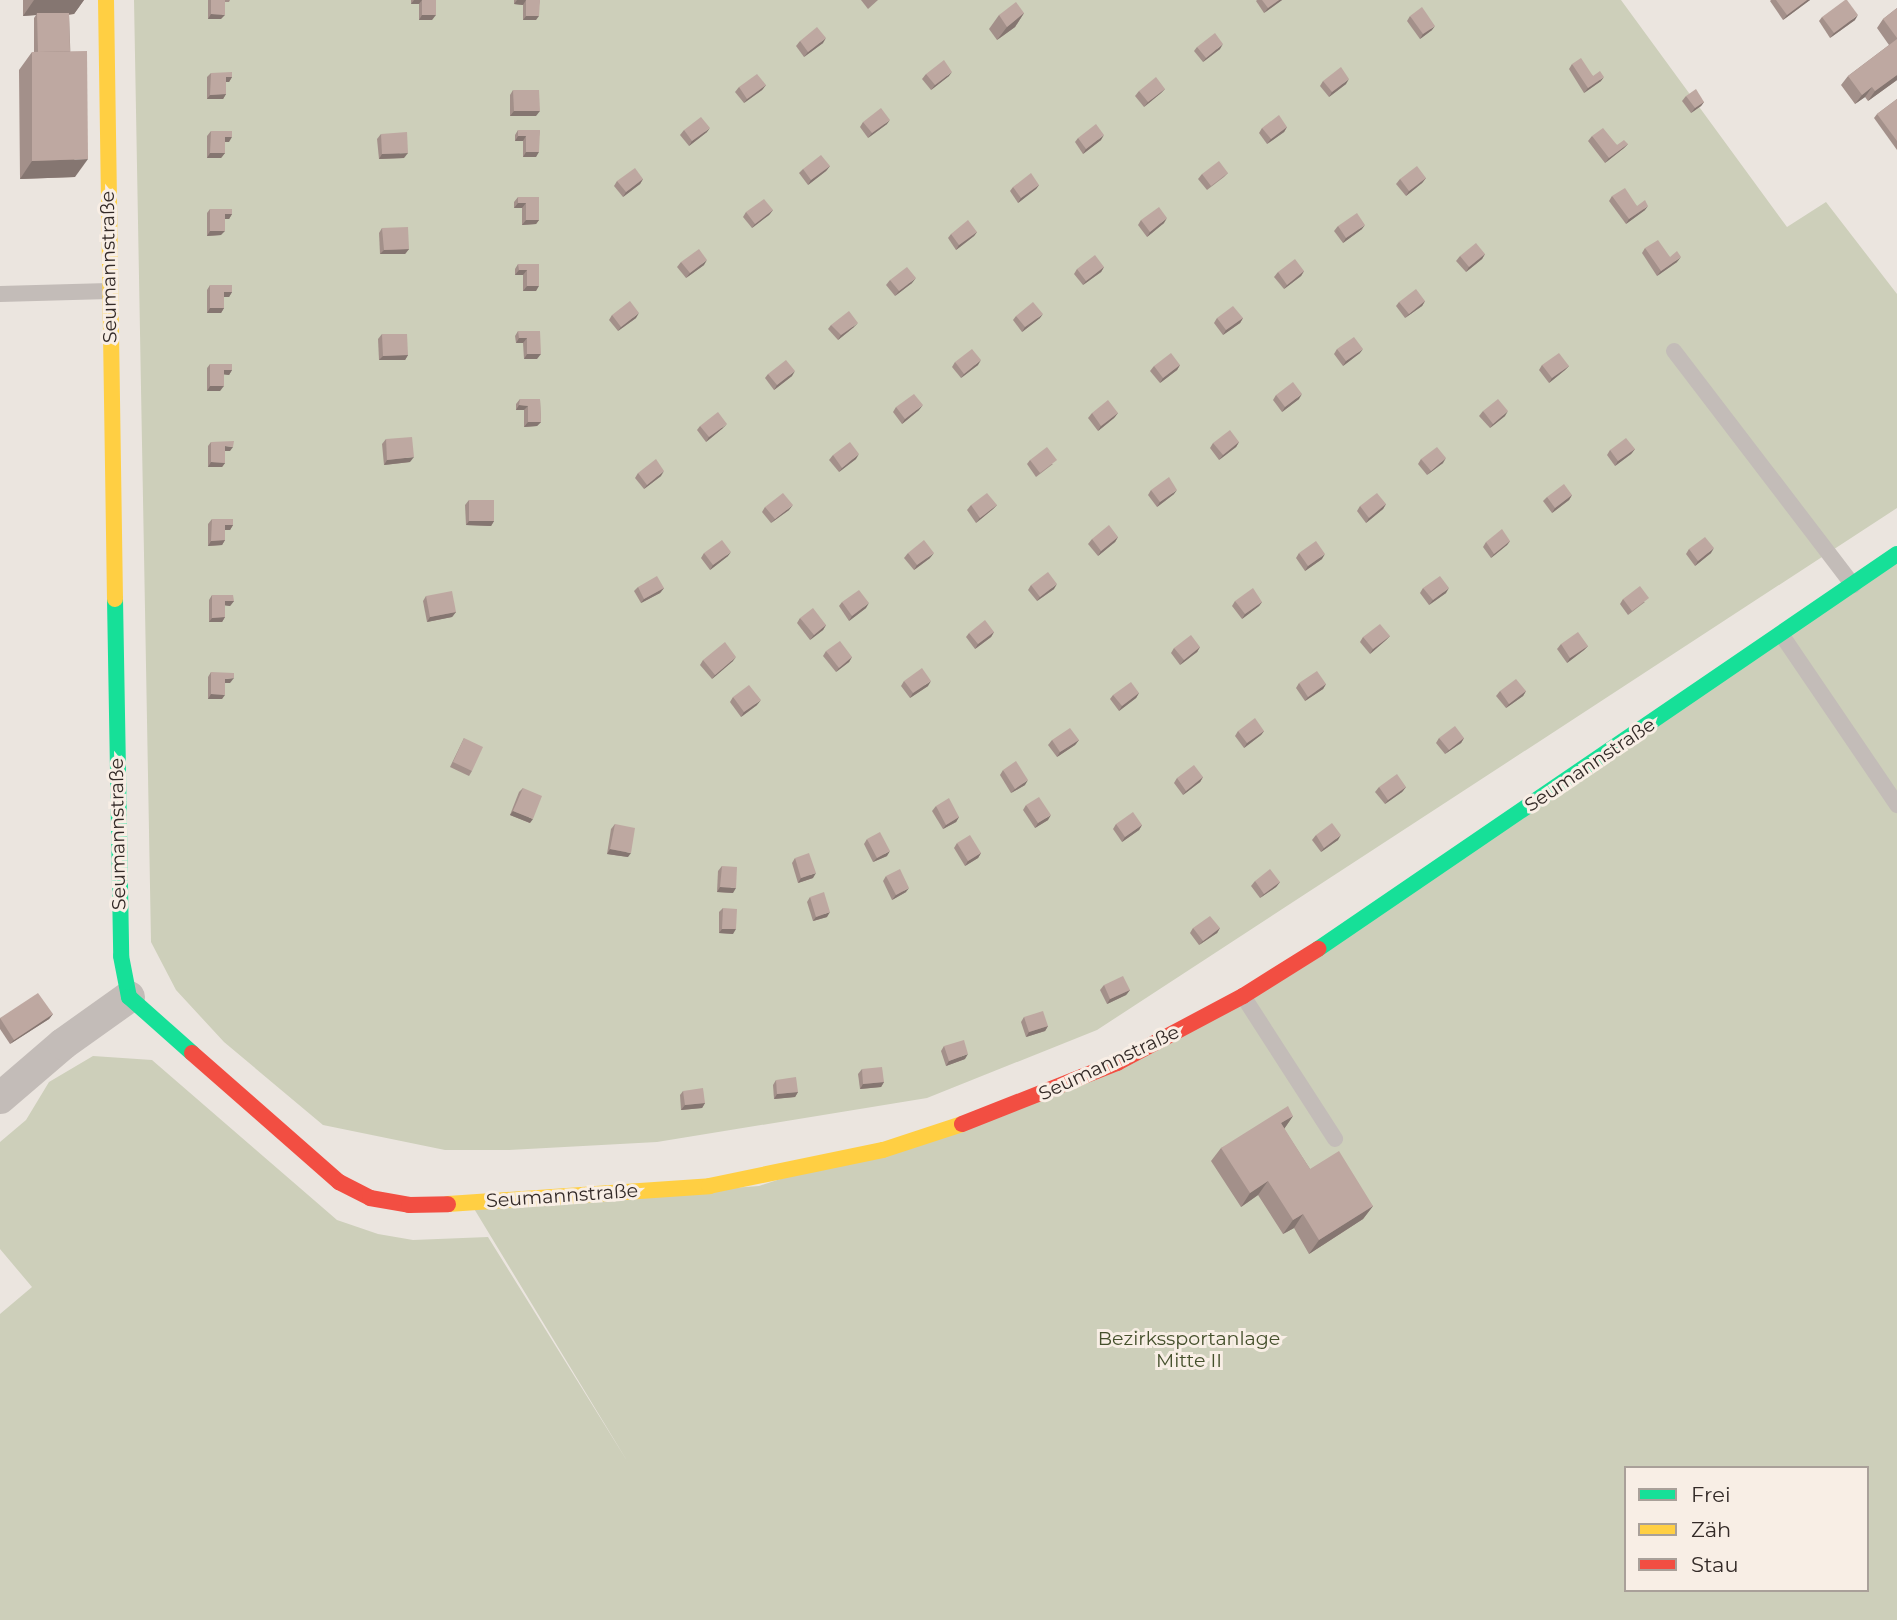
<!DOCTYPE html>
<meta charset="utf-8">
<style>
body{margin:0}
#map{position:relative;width:1897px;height:1620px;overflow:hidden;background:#ebe5df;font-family:Montserrat,sans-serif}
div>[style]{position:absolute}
.green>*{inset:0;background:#cdcfba}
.lane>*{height:16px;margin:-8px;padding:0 8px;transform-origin:8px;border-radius:8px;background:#c3bcb8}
.street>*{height:32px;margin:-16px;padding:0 16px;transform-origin:16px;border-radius:16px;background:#c3bcb8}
.fast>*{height:16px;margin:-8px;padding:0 8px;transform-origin:8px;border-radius:8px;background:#16e098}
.slow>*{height:16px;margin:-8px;padding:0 8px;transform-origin:8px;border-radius:8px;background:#ffcf43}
.jam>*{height:16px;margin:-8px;padding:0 8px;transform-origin:8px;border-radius:8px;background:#f24e42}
.wall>*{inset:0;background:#a3908a}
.shaded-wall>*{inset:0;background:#857671}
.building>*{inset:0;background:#bea8a1}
span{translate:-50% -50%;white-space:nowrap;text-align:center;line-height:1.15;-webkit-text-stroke:6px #f8eee5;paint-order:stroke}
.street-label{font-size:19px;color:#332a27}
.park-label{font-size:19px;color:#45502c}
.legend{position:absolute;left:1624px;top:1466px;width:245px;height:126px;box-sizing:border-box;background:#f8eee5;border:2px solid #a9a099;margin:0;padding:9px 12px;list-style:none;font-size:21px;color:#332a27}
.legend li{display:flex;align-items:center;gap:14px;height:35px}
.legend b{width:35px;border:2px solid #a9a099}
</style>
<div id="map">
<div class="green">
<div style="clip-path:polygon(134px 0,1621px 0,1787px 227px,1826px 202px,1897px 294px,1897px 508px,1097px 1030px,927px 1098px,657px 1142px,509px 1150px,445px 1150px,323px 1125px,224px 1042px,176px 990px,151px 942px)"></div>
<div style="clip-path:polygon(evenodd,1897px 563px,1897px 1620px,0 1620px,0 1314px,32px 1287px,0 1249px,0 1142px,26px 1120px,49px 1082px,93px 1056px,152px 1060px,337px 1220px,378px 1234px,413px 1240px,488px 1237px,629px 1464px,473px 1207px,759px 1186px,1122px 1068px,1897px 563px,1626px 1468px,1867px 1468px,1867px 1590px,1626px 1590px,1626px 1468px)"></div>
</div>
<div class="lane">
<div style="left:0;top:294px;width:109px;rotate:-1.6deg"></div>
<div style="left:1674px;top:351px;width:295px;rotate:52.6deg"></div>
<div style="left:1781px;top:634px;width:207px;rotate:55.8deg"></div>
<div style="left:1243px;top:996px;width:170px;rotate:57.2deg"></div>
</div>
<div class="street">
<div style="left:0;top:1098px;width:83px;rotate:-40.6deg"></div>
<div style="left:63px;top:1044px;width:81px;rotate:-35.5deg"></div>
</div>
<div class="fast">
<div style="left:115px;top:599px;width:357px;rotate:89deg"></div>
<div style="left:121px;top:956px;width:42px;rotate:79deg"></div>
<div style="left:129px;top:997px;width:84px;rotate:41.6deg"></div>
<div style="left:1318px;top:949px;width:701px;rotate:-34.3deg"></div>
</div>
<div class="slow">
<div style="left:106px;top:0;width:599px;rotate:89.14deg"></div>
<div style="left:448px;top:1204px;width:262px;rotate:-3.9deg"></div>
<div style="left:709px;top:1186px;width:178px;rotate:-11.7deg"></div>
<div style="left:883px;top:1150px;width:83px;rotate:-18.2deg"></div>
</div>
<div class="jam">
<div style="left:192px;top:1053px;width:196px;rotate:41.3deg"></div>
<div style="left:339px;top:1182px;width:35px;rotate:27deg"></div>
<div style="left:370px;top:1198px;width:40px;rotate:10deg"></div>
<div style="left:409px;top:1205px;width:39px;rotate:-1deg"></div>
<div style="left:962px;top:1124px;width:167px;rotate:-21.5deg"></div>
<div style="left:1117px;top:1063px;width:143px;rotate:-28deg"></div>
<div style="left:1243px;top:996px;width:89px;rotate:-32.1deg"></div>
</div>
<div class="wall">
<div style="clip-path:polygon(23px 0,84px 0,74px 14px,69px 15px,75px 177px,20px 179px,19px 70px,32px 52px,34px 52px,34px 18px,36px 15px,23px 16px)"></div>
<div style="clip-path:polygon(208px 0,230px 0,229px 2px,225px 2px,221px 19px,208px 19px)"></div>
<div style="clip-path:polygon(411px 0,436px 0,432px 20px,419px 20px,419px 4px,411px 4px)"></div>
<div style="clip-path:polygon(514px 0,540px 0,536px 20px,523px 20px,523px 5px,514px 4px)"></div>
<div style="clip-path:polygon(861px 0,878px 0,868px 9px)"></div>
<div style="clip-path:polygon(1257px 0,1282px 0,1264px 13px,1256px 1px)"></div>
<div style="clip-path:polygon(1771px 0,1810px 0,1783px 20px,1770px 1px)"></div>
<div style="clip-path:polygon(1897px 8px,1897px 80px,1868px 101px,1865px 97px,1855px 104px,1841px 85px,1848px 76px,1889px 45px,1877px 28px,1883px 19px)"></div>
<div style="clip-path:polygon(1024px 13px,1015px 27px,997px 40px,989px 29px,999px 15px)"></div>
<div style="clip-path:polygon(1410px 16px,1432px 30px,1420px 39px,1407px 21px)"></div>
<div style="clip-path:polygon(1822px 17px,1855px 20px,1830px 38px,1819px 21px)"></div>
<div style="clip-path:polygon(800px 41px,823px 43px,804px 57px,796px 46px)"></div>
<div style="clip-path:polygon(1197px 47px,1220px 49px,1203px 62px,1194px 51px)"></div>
<div style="clip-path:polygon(1572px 64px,1593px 76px,1601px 81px,1584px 93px,1569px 69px)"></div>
<div style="clip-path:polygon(211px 73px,232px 77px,229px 82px,226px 82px,226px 94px,223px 99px,207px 99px,207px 77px)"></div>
<div style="clip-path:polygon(926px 74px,949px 76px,931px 90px,922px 79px)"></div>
<div style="clip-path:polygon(1323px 81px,1346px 84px,1329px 97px,1320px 86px)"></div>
<div style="clip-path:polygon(766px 85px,762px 90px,744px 103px,735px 92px,739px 87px)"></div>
<div style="clip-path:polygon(1165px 89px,1161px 93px,1144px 107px,1135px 96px,1139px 91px)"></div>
<div style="clip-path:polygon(513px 90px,536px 116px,510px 116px,510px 95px)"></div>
<div style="clip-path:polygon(1686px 96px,1704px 102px,1701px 106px,1691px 113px,1682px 101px)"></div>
<div style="clip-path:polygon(1897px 99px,1897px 150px,1874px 118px,1877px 114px)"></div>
<div style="clip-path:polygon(863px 122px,887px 124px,868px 138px,860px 127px)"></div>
<div style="clip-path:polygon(1287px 127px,1284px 132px,1267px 144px,1259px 133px,1262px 128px)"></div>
<div style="clip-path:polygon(518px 130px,540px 130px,536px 157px,523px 157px,523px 141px,515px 141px,515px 135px)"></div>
<div style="clip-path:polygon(684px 130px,707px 132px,689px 146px,680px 135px)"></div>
<div style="clip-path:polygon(211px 131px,229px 142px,225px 142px,225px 153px,221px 158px,207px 158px,207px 136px)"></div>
<div style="clip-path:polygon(381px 134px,404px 158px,379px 159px,377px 139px)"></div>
<div style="clip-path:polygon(1592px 136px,1617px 145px,1628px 144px,1624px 148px,1605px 163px,1588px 141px)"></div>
<div style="clip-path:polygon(1078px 138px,1101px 140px,1083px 154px,1075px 142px)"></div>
<div style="clip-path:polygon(830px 166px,826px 171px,808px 185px,799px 173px,803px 169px)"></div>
<div style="clip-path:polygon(1228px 173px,1224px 177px,1207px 190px,1198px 179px,1202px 174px)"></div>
<div style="clip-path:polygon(1426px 178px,1422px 183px,1406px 196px,1396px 184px,1400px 179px)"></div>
<div style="clip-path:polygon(643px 179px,640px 184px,623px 197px,614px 186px,617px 181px)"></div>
<div style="clip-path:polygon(1039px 185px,1036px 189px,1018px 203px,1010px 191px,1013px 187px)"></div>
<div style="clip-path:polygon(1612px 196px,1637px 206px,1645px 210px,1626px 224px,1609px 201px)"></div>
<div style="clip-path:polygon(518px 197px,539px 197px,539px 220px,536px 224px,522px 225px,522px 208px,514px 208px,514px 202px)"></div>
<div style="clip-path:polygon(210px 209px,232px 214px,229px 219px,225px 219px,221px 235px,207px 236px,207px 213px)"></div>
<div style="clip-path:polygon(773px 210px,769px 215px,752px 228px,743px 217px,746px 212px)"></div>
<div style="clip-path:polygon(1141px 220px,1164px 223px,1147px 237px,1138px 225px)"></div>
<div style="clip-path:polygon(1338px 226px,1362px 229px,1343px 243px,1334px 231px)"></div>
<div style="clip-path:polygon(382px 228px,409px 249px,405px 254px,380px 254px,379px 233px)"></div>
<div style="clip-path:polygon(977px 232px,974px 236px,956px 250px,948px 238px,951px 234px)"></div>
<div style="clip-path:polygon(1645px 248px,1670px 257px,1677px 262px,1657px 276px,1642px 253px)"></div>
<div style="clip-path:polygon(1485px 254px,1482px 259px,1466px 272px,1456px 261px,1460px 256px)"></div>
<div style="clip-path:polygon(681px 262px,704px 265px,686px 278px,677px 267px)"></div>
<div style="clip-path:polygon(518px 264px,539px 264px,536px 291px,523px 291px,523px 275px,515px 275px,515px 269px)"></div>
<div style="clip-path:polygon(1104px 267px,1101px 272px,1083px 285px,1074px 274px,1077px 269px)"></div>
<div style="clip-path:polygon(1304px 271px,1301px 276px,1284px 289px,1274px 277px,1278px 272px)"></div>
<div style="clip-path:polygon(890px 280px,912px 283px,895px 296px,886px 285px)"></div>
<div style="clip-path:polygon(210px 285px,232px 292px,229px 297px,224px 297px,224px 308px,221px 313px,207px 313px,207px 290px)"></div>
<div style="clip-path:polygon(1425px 301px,1422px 306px,1405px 318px,1396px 306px,1399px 302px)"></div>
<div style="clip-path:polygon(612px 315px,636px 318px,618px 331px,609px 320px)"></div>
<div style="clip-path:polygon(1016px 316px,1040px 318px,1022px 332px,1013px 320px)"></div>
<div style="clip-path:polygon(1217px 318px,1243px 318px,1240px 323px,1223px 335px,1214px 323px)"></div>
<div style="clip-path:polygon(831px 325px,854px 327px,838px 340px,828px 329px)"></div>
<div style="clip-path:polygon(518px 331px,540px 331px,537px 359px,524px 359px,523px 343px,516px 343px,515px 336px)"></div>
<div style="clip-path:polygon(382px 334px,408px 355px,405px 360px,379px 360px,378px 339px)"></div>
<div style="clip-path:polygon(1337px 349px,1360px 353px,1343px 366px,1334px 354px)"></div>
<div style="clip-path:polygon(955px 362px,978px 365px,961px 378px,952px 367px)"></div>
<div style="clip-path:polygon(210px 364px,232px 370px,229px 375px,224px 374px,220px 391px,207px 391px,207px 368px)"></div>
<div style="clip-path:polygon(1180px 365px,1177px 370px,1160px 383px,1150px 371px,1154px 366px)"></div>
<div style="clip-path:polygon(1542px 365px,1569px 366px,1565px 370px,1549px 383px,1539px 370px)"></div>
<div style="clip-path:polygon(768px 374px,792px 376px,774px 390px,765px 378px)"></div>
<div style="clip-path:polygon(1276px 395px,1299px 399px,1282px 412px,1273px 400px)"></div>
<div style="clip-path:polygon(520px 399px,540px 399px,541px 422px,537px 426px,524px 427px,524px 410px,516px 410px,516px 404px)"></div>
<div style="clip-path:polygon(896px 407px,919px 410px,902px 424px,893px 412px)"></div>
<div style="clip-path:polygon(1483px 411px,1505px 416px,1490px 428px,1479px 416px)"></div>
<div style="clip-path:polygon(1092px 413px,1118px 413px,1114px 418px,1098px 431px,1088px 418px)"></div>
<div style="clip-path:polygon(700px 426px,723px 428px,706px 442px,697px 430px)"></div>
<div style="clip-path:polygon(386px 439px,410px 462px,384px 465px,382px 444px)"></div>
<div style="clip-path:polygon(211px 442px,230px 451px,225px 451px,225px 463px,222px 467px,208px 467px,208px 446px)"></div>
<div style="clip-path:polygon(1239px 442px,1236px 447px,1219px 460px,1210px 448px,1213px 443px)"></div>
<div style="clip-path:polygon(1635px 449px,1631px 454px,1615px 466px,1607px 455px,1610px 450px)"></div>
<div style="clip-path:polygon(833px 455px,856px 459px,839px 472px,829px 460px)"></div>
<div style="clip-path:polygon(1421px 459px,1443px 463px,1427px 475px,1418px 464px)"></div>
<div style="clip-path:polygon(1030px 460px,1053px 464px,1036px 477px,1027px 464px)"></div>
<div style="clip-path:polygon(638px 473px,661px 476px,644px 489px,635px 478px)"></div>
<div style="clip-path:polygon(1151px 490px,1174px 494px,1157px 507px,1148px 495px)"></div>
<div style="clip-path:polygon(1572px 495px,1569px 500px,1552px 513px,1543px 501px,1547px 497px)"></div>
<div style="clip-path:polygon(469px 500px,494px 521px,491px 526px,466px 525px,465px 505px)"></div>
<div style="clip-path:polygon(1386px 504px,1383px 509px,1366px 523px,1357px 511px,1360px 506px)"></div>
<div style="clip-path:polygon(971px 505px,997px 505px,993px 509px,976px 523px,967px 510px)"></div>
<div style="clip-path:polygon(765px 507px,789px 510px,771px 523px,762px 512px)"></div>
<div style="clip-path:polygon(212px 519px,233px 525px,230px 530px,225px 530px,225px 540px,222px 545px,208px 546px,208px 524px)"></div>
<div style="clip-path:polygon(1118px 537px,1115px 542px,1098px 556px,1088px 544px,1092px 539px)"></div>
<div style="clip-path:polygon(1510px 541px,1507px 545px,1491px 558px,1483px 547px,1486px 542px)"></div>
<div style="clip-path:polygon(1689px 549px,1711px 553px,1695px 566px,1686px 554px)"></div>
<div style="clip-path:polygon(704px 553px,728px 556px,710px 570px,701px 558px)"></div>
<div style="clip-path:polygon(908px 553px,930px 558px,914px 570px,904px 558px)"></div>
<div style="clip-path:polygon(1299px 553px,1322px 559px,1305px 571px,1296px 558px)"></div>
<div style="clip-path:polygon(1031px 585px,1054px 589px,1037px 601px,1028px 590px)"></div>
<div style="clip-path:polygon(638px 587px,664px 588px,660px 593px,641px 603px,634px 591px)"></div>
<div style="clip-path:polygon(1423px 588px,1446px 593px,1429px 605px,1420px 593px)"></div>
<div style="clip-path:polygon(212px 595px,234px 601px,230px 606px,225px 605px,225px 617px,222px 622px,209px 622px,209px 600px)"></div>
<div style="clip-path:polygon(426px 596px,456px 612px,452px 617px,427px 622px,423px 601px)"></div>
<div style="clip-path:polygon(1623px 599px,1645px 602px,1628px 615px,1620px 604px)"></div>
<div style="clip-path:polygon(1235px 601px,1262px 602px,1259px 606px,1242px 619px,1232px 606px)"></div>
<div style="clip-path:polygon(842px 602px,866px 608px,849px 621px,839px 606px)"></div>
<div style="clip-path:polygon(800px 618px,826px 625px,823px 630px,810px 640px,797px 623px)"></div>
<div style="clip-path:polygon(994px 632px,991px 637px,975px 649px,966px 637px,969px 633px)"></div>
<div style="clip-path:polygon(1390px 636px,1386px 640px,1370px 654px,1360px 642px,1363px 637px)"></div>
<div style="clip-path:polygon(1561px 644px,1588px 646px,1584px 650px,1567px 663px,1557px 649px)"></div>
<div style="clip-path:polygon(1200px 647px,1197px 652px,1180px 665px,1171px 653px,1174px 648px)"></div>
<div style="clip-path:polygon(826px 651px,852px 657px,849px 662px,836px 672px,823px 656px)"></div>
<div style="clip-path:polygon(703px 660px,733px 661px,712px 679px,700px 665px)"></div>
<div style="clip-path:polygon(211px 672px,230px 683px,225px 683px,222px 699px,208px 699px,208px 677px)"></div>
<div style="clip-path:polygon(904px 681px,928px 686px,910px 698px,901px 686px)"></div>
<div style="clip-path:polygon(1299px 683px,1326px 684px,1323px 689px,1305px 701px,1296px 688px)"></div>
<div style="clip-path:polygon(1500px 691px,1526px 691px,1523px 696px,1506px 708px,1496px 696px)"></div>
<div style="clip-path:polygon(1139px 693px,1136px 698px,1119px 711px,1110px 699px,1113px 695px)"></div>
<div style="clip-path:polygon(733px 697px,757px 705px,741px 717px,730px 702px)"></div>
<div style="clip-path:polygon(1238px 731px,1264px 731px,1261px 735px,1244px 748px,1235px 736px)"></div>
<div style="clip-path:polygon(464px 738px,472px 771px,469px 776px,450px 767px)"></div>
<div style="clip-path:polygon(1439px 738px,1464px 738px,1461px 743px,1445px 754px,1436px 743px)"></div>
<div style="clip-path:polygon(1052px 740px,1079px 740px,1075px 745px,1057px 757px,1048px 745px)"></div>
<div style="clip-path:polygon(1003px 770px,1025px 785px,1011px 793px,1000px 775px)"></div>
<div style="clip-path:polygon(1203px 777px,1200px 782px,1183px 795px,1174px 783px,1177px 778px)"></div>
<div style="clip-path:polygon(1379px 787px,1406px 787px,1402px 792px,1385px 804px,1375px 792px)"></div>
<div style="clip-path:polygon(523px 788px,530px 823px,510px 815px,519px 792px)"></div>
<div style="clip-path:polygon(1026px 805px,1048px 820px,1035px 828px,1023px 810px)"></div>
<div style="clip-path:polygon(936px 806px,959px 817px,956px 822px,943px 829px,932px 811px)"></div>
<div style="clip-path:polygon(615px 824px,628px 857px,607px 854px,611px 829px)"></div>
<div style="clip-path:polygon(1116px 824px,1142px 825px,1139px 830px,1122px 842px,1113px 829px)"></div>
<div style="clip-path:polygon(1316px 835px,1338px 840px,1321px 852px,1312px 840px)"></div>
<div style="clip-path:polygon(867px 839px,887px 856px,873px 862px,864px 844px)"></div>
<div style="clip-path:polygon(957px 843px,981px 853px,978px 858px,965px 866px,954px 848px)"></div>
<div style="clip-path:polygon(795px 858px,813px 878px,798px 883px,792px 863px)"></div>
<div style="clip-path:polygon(722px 866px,733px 893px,717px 892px,718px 871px)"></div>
<div style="clip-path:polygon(886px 876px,906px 892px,892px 900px,883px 881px)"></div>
<div style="clip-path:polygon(1255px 881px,1280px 882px,1276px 887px,1260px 898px,1251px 886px)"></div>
<div style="clip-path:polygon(810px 897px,827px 917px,813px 921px,807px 902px)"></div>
<div style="clip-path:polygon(723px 908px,733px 934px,719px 933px,719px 912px)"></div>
<div style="clip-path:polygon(1193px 928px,1220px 928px,1217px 933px,1199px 945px,1190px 933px)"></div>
<div style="clip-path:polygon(1104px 985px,1130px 990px,1126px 995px,1107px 1004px,1100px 990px)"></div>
<div style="clip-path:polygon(53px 1014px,49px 1019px,10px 1044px,0 1029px,0 1018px)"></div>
<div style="clip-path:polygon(1024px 1017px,1048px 1026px,1045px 1031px,1026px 1037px,1021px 1022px)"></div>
<div style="clip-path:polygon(944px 1046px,965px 1059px,946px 1066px,941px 1051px)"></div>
<div style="clip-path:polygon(862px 1069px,884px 1082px,881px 1087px,860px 1089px,858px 1074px)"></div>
<div style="clip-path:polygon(776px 1080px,798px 1092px,795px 1097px,774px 1099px,773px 1085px)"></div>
<div style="clip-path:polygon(683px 1091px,705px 1103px,702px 1108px,681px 1110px,680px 1095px)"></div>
<div style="clip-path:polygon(1293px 1116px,1284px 1129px,1310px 1169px,1373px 1206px,1363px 1219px,1309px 1254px,1294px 1228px,1283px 1234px,1258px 1195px,1241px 1207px,1211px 1161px,1221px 1148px)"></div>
</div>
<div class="shaded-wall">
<div style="clip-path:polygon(34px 0,84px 0,74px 14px,37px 15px,37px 13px,36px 15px,23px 16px)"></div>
<div style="clip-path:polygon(414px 0,422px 0,419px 4px,411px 4px)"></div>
<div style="clip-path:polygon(517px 0,526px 0,523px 5px,514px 4px)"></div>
<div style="clip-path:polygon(1279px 0,1282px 0,1264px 13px,1268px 8px)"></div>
<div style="clip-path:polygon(1807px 0,1810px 0,1783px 20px,1787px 15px)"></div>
<div style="clip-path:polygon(1024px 13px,1015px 27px,997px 40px,1007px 27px)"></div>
<div style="clip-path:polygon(211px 14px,225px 15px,221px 19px,208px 19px)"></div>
<div style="clip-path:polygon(422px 15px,436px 15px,432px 20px,419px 20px)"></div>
<div style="clip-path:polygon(1858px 15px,1855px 20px,1830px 38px,1834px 33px)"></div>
<div style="clip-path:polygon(526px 16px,539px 16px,536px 20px,523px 20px)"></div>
<div style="clip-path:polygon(1435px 26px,1432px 30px,1420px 39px,1423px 34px)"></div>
<div style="clip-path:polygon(826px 38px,823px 43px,804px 57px,808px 52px)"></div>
<div style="clip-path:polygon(1223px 44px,1220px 49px,1203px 62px,1206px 58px)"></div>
<div style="clip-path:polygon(952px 72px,949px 76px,931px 90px,935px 85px)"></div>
<div style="clip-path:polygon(1897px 75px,1897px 80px,1868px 101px,1875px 91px)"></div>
<div style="clip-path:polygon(226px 77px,232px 77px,229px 82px,222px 82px)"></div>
<div style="clip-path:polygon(1604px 77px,1601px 81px,1584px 93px,1588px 88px)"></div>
<div style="clip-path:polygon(1349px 79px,1346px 84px,1329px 97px,1332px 92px)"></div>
<div style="clip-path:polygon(766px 85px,762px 90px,744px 103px,747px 99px)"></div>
<div style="clip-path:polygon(1872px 87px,1865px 97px,1855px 104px,1862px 95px)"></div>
<div style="clip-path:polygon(1165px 89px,1161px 93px,1144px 107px,1148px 102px)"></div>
<div style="clip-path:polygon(226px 94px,223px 99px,207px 99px,210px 95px)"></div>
<div style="clip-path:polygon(1704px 102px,1701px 106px,1691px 113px,1695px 108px)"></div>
<div style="clip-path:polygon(514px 111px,540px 111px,536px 116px,510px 116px)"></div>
<div style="clip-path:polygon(890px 120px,887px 124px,868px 138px,872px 133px)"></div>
<div style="clip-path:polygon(1287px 127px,1284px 132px,1267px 144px,1271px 139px)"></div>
<div style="clip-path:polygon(710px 128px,707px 132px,689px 146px,692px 141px)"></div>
<div style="clip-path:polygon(1104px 135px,1101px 140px,1083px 154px,1086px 149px)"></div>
<div style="clip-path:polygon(518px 136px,526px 136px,523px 141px,515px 141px)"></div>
<div style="clip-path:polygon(225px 137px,232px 137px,229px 142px,222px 142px)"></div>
<div style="clip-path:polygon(1628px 144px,1624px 148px,1605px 163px,1609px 158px)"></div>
<div style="clip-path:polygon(526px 152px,539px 152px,536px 157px,523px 157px)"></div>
<div style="clip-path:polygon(210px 153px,225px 153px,221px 158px,207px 158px)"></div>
<div style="clip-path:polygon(408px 153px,404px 158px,379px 159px,382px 154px)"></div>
<div style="clip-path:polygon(88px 159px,75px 177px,20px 179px,32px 161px)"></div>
<div style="clip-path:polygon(830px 166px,826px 171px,808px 185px,811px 180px)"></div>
<div style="clip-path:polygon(1426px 178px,1422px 183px,1406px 196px,1409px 191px)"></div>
<div style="clip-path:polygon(643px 179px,640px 184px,623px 197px,626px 192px)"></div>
<div style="clip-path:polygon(1039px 185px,1036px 189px,1018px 203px,1021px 198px)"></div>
<div style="clip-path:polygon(518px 203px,526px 203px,522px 208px,514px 208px)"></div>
<div style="clip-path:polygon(1648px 206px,1645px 210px,1626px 224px,1629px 219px)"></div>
<div style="clip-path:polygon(773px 210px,769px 215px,752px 228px,755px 224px)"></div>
<div style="clip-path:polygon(225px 214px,232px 214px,229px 219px,221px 219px)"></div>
<div style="clip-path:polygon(1167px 218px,1164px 223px,1147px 237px,1150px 232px)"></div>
<div style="clip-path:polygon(526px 220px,539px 220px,536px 224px,522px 225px)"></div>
<div style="clip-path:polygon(1365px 225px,1362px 229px,1343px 243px,1346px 238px)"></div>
<div style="clip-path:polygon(210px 231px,225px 231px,221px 235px,207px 236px)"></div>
<div style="clip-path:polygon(977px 232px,974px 236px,956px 250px,959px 245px)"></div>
<div style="clip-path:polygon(409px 249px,405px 254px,380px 254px,384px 250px)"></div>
<div style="clip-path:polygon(1485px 254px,1482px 259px,1466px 272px,1469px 267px)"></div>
<div style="clip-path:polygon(1681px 257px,1677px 262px,1657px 276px,1661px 271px)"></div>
<div style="clip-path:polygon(707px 260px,704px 265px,686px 278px,690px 273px)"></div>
<div style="clip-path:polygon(1104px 267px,1101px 272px,1083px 285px,1086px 281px)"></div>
<div style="clip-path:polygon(519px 270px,527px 270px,523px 275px,515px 275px)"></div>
<div style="clip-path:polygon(1304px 271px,1301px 276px,1284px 289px,1287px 285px)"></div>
<div style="clip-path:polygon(916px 278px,912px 283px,895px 296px,899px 291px)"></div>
<div style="clip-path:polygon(527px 286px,539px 286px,536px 291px,523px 291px)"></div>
<div style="clip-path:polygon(224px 292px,232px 292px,229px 297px,221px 297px)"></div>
<div style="clip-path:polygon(1425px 301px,1422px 306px,1405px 318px,1409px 314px)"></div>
<div style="clip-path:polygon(210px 308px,224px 308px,221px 313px,207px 313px)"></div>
<div style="clip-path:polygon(639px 313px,636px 318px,618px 331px,621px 327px)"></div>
<div style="clip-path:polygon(1043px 314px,1040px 318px,1022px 332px,1025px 327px)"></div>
<div style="clip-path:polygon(1243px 318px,1240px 323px,1223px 335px,1226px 330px)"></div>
<div style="clip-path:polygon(858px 323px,854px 327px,838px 340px,841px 335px)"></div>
<div style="clip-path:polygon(519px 338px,527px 338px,523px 343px,516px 343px)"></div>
<div style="clip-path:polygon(1363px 349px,1360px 353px,1343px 366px,1346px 361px)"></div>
<div style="clip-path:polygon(527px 354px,541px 354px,537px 359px,524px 359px)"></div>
<div style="clip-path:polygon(408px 355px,405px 360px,379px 360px,383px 356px)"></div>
<div style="clip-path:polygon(981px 360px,978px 365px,961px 378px,964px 374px)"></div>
<div style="clip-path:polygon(1180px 365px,1177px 370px,1160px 383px,1163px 378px)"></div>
<div style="clip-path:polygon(1569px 366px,1565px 370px,1549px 383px,1552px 378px)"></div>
<div style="clip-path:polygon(224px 370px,232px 370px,229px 375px,220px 374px)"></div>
<div style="clip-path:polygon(795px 371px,792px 376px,774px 390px,777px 385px)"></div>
<div style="clip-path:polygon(210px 386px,224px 386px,220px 391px,207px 391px)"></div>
<div style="clip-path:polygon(1302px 394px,1299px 399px,1282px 412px,1285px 407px)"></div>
<div style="clip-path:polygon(519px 405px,528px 406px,524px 410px,516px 410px)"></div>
<div style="clip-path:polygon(923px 405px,919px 410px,902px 424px,905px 419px)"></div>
<div style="clip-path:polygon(1508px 411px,1505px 416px,1490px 428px,1493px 424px)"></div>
<div style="clip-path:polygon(1118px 413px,1114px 418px,1098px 431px,1101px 426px)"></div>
<div style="clip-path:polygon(528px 422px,541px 422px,537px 426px,524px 427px)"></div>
<div style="clip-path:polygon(727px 424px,723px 428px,706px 442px,709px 437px)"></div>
<div style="clip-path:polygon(1239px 442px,1236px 447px,1219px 460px,1223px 455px)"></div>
<div style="clip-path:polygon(225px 446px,233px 447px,230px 451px,222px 451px)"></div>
<div style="clip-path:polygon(1635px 449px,1631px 454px,1615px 466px,1618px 461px)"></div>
<div style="clip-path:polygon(859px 454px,856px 459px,839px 472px,842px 468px)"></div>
<div style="clip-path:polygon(414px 457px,410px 462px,384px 465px,387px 460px)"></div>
<div style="clip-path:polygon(1446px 458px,1443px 463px,1427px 475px,1431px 471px)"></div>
<div style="clip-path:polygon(211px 462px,225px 463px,222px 467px,208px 467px)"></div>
<div style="clip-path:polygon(664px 471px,661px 476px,644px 489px,647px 485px)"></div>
<div style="clip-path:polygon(1177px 490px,1174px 494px,1157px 507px,1160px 502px)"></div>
<div style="clip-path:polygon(1572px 495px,1569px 500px,1552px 513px,1555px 508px)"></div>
<div style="clip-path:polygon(1386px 504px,1383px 509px,1366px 523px,1369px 518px)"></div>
<div style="clip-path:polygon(793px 505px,789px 510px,771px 523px,775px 519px)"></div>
<div style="clip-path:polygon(997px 505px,993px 509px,976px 523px,980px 518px)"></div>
<div style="clip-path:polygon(469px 521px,494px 521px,491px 526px,466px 525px)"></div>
<div style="clip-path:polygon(225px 525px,233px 525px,230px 530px,222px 530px)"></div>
<div style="clip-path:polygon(1118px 537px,1115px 542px,1098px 556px,1101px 551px)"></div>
<div style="clip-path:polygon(225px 540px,222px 545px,208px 546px,211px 541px)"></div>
<div style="clip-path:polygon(1510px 541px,1507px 545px,1491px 558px,1494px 554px)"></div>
<div style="clip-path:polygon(1714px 548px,1711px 553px,1695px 566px,1698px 561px)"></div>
<div style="clip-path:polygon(731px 552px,728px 556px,710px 570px,713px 565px)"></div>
<div style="clip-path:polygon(934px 553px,930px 558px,914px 570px,917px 565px)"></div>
<div style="clip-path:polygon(1325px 554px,1322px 559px,1305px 571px,1308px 566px)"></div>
<div style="clip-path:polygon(1057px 584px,1054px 589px,1037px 601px,1040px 597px)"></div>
<div style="clip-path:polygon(664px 588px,660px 593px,641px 603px,644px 599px)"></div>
<div style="clip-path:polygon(1449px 588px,1446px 593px,1429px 605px,1433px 600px)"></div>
<div style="clip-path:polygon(225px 601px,234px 601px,230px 606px,222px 605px)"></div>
<div style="clip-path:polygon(1262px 602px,1259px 606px,1242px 619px,1245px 614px)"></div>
<div style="clip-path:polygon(869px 603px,866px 608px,849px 621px,852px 616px)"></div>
<div style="clip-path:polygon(456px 612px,452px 617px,427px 622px,430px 617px)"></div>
<div style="clip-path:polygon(225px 617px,222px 622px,209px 622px,212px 618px)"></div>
<div style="clip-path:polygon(826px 625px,823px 630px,810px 640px,814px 635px)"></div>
<div style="clip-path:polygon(994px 632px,991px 637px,975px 649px,978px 644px)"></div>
<div style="clip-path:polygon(1390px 636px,1386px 640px,1370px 654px,1373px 649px)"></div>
<div style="clip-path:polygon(1588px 646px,1584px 650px,1567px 663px,1570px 658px)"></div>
<div style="clip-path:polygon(1200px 647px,1197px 652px,1180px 665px,1184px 660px)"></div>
<div style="clip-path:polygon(736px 657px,733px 661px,712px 679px,715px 675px)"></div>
<div style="clip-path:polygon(852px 657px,849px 662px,836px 672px,839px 668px)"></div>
<div style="clip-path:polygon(234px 678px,230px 683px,222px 683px,225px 679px)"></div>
<div style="clip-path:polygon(931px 681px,928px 686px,910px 698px,913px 693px)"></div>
<div style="clip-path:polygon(1326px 684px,1323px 689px,1305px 701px,1308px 697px)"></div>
<div style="clip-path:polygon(1526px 691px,1523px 696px,1506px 708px,1509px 704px)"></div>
<div style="clip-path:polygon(1139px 693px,1136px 698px,1119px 711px,1122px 706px)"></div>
<div style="clip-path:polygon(211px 694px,225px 695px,222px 699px,208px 699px)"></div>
<div style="clip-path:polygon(761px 700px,757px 705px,741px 717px,744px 712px)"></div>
<div style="clip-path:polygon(1264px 731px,1261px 735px,1244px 748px,1247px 743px)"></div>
<div style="clip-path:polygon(1464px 738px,1461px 743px,1445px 754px,1449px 750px)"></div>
<div style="clip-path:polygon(1079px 740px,1075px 745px,1057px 757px,1060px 752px)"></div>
<div style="clip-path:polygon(1203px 777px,1200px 782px,1183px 795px,1186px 791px)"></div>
<div style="clip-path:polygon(1028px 780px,1025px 785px,1011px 793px,1015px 789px)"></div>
<div style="clip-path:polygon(1406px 787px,1402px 792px,1385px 804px,1388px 800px)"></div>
<div style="clip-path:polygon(513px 811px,533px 819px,530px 823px,510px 815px)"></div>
<div style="clip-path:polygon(1051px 815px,1048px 820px,1035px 828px,1038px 823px)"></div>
<div style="clip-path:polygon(959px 817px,956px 822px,943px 829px,946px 825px)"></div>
<div style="clip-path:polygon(1142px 825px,1139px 830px,1122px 842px,1125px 837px)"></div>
<div style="clip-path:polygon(1341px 835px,1338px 840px,1321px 852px,1324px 848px)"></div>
<div style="clip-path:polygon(610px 849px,631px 853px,628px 857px,607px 854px)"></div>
<div style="clip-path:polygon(890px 851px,887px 856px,873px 862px,877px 858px)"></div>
<div style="clip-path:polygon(981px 853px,978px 858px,965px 866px,968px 861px)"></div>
<div style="clip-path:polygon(816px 873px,813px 878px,798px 883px,801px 878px)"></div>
<div style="clip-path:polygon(1280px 882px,1276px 887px,1260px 898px,1264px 894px)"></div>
<div style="clip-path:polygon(720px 887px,736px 888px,733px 893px,717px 892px)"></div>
<div style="clip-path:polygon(909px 888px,906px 892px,892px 900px,896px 895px)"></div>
<div style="clip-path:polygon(830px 912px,827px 917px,813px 921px,816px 917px)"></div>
<div style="clip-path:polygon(1220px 928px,1217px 933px,1199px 945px,1203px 941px)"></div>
<div style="clip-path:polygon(722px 929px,736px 929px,733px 934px,719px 933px)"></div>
<div style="clip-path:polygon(1130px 990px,1126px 995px,1107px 1004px,1110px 999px)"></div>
<div style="clip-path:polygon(53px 1014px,49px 1019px,10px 1044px,14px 1040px)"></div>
<div style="clip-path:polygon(1048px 1026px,1045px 1031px,1026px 1037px,1029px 1032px)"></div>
<div style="clip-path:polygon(968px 1054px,965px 1059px,946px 1066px,949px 1061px)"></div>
<div style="clip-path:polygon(884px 1082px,881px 1087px,860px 1089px,863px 1084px)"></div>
<div style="clip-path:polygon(798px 1092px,795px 1097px,774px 1099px,777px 1094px)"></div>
<div style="clip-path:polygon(705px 1103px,702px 1108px,681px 1110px,685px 1105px)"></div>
<div style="clip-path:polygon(1293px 1116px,1284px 1129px,1281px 1123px)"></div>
<div style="clip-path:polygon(1268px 1181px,1258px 1195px,1241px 1207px,1250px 1193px)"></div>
<div style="clip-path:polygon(1373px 1206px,1363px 1219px,1309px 1254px,1319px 1240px)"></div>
<div style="clip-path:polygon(1303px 1214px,1294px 1228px,1283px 1234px,1293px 1220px)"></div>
</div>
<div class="building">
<div style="clip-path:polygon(211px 0,225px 0,225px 15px,211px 14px)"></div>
<div style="clip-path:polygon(422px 0,436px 0,436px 15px,422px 15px)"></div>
<div style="clip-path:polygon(526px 0,540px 0,539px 16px,526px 16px)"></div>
<div style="clip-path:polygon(1262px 0,1279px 0,1268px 8px)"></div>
<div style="clip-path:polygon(1776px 0,1807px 0,1787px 15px)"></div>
<div style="clip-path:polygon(1845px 0,1847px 0,1858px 15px,1834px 33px,1822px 17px)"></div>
<div style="clip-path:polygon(1016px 2px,1024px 13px,1007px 27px,999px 15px)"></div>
<div style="clip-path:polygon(1422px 7px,1435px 26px,1423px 34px,1410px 16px)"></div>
<div style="clip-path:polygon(1897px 8px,1897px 38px,1883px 19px)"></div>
<div style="clip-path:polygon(37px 13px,69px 13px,70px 51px,38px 52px)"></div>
<div style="clip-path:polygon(817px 27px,826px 38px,808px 52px,800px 41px)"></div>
<div style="clip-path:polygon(1215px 33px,1223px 44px,1206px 58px,1197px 47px)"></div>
<div style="clip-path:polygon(1897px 39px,1897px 75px,1875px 91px,1872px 87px,1862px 95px,1848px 76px)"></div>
<div style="clip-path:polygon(87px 51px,88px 159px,32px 161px,32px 52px)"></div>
<div style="clip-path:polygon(1581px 58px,1593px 76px,1600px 71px,1604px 77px,1588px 88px,1572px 64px)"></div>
<div style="clip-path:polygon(944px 60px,952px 72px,935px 85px,926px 74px)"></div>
<div style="clip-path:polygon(1341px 67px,1349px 79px,1332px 92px,1323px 81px)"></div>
<div style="clip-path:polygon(232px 72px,232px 77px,226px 77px,226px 94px,210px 95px,211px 73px)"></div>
<div style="clip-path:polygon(757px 74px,766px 85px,747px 99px,739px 87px)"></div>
<div style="clip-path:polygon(1156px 77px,1165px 89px,1148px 102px,1139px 91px)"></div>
<div style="clip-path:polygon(1696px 89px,1704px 102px,1695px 108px,1686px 96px)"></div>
<div style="clip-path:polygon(513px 90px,539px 90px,540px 111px,514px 111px)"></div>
<div style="clip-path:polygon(1897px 99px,1897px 141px,1877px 114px)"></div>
<div style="clip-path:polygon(881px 108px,890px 120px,872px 133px,863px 122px)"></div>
<div style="clip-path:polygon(1279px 115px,1287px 127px,1271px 139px,1262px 128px)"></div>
<div style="clip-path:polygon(701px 117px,710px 128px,692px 141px,684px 130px)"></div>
<div style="clip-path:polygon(1096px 124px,1104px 135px,1086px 149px,1078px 138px)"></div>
<div style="clip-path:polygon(1603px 128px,1617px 145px,1624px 140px,1628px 144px,1609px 158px,1592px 136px)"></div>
<div style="clip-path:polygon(518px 130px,540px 130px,539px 152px,526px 152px,526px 136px,518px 136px)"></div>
<div style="clip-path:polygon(211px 131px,232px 131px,232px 137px,225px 137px,225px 153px,210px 153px)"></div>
<div style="clip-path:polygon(407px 132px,408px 153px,382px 154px,381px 134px)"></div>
<div style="clip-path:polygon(821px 155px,830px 166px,811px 180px,803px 169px)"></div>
<div style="clip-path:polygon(1219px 161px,1228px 173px,1211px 186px,1202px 174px)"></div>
<div style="clip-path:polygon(1417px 166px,1426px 178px,1409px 191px,1400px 179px)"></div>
<div style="clip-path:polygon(635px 168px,643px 179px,626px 192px,617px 181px)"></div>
<div style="clip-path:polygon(1031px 173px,1039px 185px,1021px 198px,1013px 187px)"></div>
<div style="clip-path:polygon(1625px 188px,1637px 206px,1645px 200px,1648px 206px,1629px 219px,1612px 196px)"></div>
<div style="clip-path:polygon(518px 197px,539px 197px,539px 220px,526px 220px,526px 203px,518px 203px)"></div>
<div style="clip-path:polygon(764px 199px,773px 210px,755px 224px,746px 212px)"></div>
<div style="clip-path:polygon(1159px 207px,1167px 218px,1150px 232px,1141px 220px)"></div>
<div style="clip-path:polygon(210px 209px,232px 209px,232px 214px,225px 214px,225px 231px,210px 231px)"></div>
<div style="clip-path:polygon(1357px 213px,1365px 225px,1346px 238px,1338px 226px)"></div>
<div style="clip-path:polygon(968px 220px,977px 232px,959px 245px,951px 234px)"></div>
<div style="clip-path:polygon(408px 227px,409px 249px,384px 250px,382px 228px)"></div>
<div style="clip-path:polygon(1658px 240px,1670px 257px,1677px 251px,1681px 257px,1661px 271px,1645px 248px)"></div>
<div style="clip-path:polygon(1476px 243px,1485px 254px,1469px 267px,1460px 256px)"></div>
<div style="clip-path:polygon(699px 249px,707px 260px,690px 273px,681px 262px)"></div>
<div style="clip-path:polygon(1095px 255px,1104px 267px,1086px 281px,1077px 269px)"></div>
<div style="clip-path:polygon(1295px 259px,1304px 271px,1287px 285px,1278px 272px)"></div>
<div style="clip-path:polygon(518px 264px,539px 264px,539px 286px,527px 286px,527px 270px,519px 270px)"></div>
<div style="clip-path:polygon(907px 267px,916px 278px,899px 291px,890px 280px)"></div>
<div style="clip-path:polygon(210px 285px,232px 285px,232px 292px,224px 292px,224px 308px,210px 308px)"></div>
<div style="clip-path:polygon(1416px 289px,1425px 301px,1409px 314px,1399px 302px)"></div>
<div style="clip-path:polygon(630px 301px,639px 313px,621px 327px,612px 315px)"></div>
<div style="clip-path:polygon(1033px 302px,1043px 314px,1025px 327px,1016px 316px)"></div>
<div style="clip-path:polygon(1233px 306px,1243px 318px,1226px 330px,1217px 318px)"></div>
<div style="clip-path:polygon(849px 311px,858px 323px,841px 335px,831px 325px)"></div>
<div style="clip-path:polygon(518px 331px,540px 331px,541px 354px,527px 354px,527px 338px,519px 338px)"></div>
<div style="clip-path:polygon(382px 334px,407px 334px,408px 355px,383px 356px)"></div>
<div style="clip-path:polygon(1354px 337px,1363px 349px,1346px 361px,1337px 349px)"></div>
<div style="clip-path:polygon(972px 349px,981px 360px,964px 374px,955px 362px)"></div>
<div style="clip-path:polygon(1171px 353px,1180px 365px,1163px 378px,1154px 366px)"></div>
<div style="clip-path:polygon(1559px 353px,1569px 366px,1552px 378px,1542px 365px)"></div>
<div style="clip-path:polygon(786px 360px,795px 371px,777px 385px,768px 374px)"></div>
<div style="clip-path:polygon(210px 364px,232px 364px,232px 370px,224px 370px,224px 386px,210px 386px)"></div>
<div style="clip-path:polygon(1293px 382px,1302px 394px,1285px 407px,1276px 395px)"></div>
<div style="clip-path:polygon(914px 394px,923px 405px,905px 419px,896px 407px)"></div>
<div style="clip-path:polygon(520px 399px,540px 399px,541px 422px,528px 422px,528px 406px,519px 405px)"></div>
<div style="clip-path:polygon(1498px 399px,1508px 411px,1493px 424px,1483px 411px)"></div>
<div style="clip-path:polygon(1108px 400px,1118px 413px,1101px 426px,1092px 413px)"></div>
<div style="clip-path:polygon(718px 412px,727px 424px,709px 437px,700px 426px)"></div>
<div style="clip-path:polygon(1230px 430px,1239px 442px,1223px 455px,1213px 443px)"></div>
<div style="clip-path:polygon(412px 437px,414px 457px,387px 460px,386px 439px)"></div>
<div style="clip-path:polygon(1626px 438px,1635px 449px,1618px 461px,1610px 450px)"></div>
<div style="clip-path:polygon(234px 441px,233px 447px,225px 446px,225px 463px,211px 462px,211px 442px)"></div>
<div style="clip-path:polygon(850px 442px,859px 454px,842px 468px,833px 455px)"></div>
<div style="clip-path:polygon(1047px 447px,1057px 460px,1040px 473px,1030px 460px)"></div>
<div style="clip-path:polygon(1437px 447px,1446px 458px,1431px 471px,1421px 459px)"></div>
<div style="clip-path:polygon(656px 459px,664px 471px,647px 485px,638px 473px)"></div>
<div style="clip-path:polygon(1169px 477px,1177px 490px,1160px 502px,1151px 490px)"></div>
<div style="clip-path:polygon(1564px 484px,1572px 495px,1555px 508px,1547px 497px)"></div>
<div style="clip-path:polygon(783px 493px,793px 505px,775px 519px,765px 507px)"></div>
<div style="clip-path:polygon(987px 493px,997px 505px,980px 518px,971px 505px)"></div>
<div style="clip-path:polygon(1377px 493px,1386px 504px,1369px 518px,1360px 506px)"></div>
<div style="clip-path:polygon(469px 500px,494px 500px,494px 521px,469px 521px)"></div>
<div style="clip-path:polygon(212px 519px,233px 519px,233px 525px,225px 525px,225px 540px,211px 541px)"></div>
<div style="clip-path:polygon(1109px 525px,1118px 537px,1101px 551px,1092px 539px)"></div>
<div style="clip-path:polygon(1502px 529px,1510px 541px,1494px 554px,1486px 542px)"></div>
<div style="clip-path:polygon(1705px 537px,1714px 548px,1698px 561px,1689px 549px)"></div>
<div style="clip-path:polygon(722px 540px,731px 552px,713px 565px,704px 553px)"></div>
<div style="clip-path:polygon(924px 540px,934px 553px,917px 565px,908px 553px)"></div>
<div style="clip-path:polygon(1316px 541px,1325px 554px,1308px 566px,1299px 553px)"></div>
<div style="clip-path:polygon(1048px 572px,1057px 584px,1040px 597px,1031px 585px)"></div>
<div style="clip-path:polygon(657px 576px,664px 588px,644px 599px,638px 587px)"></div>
<div style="clip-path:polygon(1440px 576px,1449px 588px,1433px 600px,1423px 588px)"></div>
<div style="clip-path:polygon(1640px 586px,1649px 598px,1632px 611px,1623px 599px)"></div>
<div style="clip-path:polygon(1253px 588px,1262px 602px,1245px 614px,1235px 601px)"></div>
<div style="clip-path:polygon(859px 590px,869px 603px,852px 616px,842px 602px)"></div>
<div style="clip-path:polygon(452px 591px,456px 612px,430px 617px,426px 596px)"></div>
<div style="clip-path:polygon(212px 595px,233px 595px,234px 601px,225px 601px,225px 617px,212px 618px)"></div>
<div style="clip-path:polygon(813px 608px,826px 625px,814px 635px,800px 618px)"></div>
<div style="clip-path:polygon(985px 620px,994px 632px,978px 644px,969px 633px)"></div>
<div style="clip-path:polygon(1380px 624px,1390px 636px,1373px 649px,1363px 637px)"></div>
<div style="clip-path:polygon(1578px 632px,1588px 646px,1570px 658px,1561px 644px)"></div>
<div style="clip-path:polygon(1191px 635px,1200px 647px,1184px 660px,1174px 648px)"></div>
<div style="clip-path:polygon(840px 641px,852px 657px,839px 668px,826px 651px)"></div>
<div style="clip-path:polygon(725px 642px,736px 657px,715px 675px,703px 660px)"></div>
<div style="clip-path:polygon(922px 668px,931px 681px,913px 693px,904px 681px)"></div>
<div style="clip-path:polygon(1317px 671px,1326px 684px,1308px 697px,1299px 683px)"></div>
<div style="clip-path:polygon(211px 672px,234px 673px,234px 678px,225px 679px,225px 695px,211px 694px)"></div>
<div style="clip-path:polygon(1516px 679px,1526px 691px,1509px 704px,1500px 691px)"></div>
<div style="clip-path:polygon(1131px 682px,1139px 693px,1122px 706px,1113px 695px)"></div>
<div style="clip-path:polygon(749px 685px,761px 700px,744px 712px,733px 697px)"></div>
<div style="clip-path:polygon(1255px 718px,1264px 731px,1247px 743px,1238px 731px)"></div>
<div style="clip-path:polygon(1455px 726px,1464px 738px,1449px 750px,1439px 738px)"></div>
<div style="clip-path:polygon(1070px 728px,1079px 740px,1060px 752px,1052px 740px)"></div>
<div style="clip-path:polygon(464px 738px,483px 747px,472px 771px,453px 762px)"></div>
<div style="clip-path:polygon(1016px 761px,1028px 780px,1015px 789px,1003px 770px)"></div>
<div style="clip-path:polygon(1194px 765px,1203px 777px,1186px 791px,1177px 778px)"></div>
<div style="clip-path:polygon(1397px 774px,1406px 787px,1388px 800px,1379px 787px)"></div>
<div style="clip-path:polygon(523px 788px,542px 796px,533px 819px,513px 811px)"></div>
<div style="clip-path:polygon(1039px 797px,1051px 815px,1038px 823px,1026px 805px)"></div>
<div style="clip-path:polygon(949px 798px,959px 817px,946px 825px,936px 806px)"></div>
<div style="clip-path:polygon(1133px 812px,1142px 825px,1125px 837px,1116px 824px)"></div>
<div style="clip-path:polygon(1332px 823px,1341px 835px,1324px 848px,1316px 835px)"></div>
<div style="clip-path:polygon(615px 824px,635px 828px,631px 853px,610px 849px)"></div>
<div style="clip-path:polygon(880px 832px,890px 851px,877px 858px,867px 839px)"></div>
<div style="clip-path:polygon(970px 835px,981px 853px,968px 861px,957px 843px)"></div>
<div style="clip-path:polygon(809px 853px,816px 873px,801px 878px,795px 858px)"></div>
<div style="clip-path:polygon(722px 866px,737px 867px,736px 888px,720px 887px)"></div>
<div style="clip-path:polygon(900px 869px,909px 888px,896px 895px,886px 876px)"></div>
<div style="clip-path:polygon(1270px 869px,1280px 882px,1264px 894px,1255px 881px)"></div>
<div style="clip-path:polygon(824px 892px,830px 912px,816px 917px,810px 897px)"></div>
<div style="clip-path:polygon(723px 908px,737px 909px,736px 929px,722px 929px)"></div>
<div style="clip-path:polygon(1210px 916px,1220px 928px,1203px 941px,1193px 928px)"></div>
<div style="clip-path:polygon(1123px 976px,1130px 990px,1110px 999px,1104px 985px)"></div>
<div style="clip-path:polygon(38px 993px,53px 1014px,14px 1040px,0 1018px)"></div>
<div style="clip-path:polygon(1043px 1011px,1048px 1026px,1029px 1032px,1024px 1017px)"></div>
<div style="clip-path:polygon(964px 1040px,968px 1054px,949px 1061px,944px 1046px)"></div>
<div style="clip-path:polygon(882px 1067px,884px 1082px,863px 1084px,862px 1069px)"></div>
<div style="clip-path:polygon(796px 1077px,798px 1092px,777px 1094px,776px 1080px)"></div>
<div style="clip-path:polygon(703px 1088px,705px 1103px,685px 1105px,683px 1091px)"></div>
<div style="clip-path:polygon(1288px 1106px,1293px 1116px,1281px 1123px,1310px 1169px,1339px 1151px,1373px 1206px,1319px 1240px,1303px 1214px,1293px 1220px,1268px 1181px,1250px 1193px,1221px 1148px)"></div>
</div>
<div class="street-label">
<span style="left:109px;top:267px;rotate:-91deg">Seumannstraße</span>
<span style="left:1590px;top:765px;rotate:-34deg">Seumannstraße</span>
<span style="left:118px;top:834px;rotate:-91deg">Seumannstraße</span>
<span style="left:1109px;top:1063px;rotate:-25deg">Seumannstraße</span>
<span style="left:562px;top:1196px;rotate:-4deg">Seumannstraße</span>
</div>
<div class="park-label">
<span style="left:1189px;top:1350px">Bezirkssportanlage<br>Mitte II</span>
</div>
<ul class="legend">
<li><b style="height:9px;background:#16e098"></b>Frei</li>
<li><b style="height:9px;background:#ffcf43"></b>Zäh</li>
<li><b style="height:9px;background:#f24e42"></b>Stau</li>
</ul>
</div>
